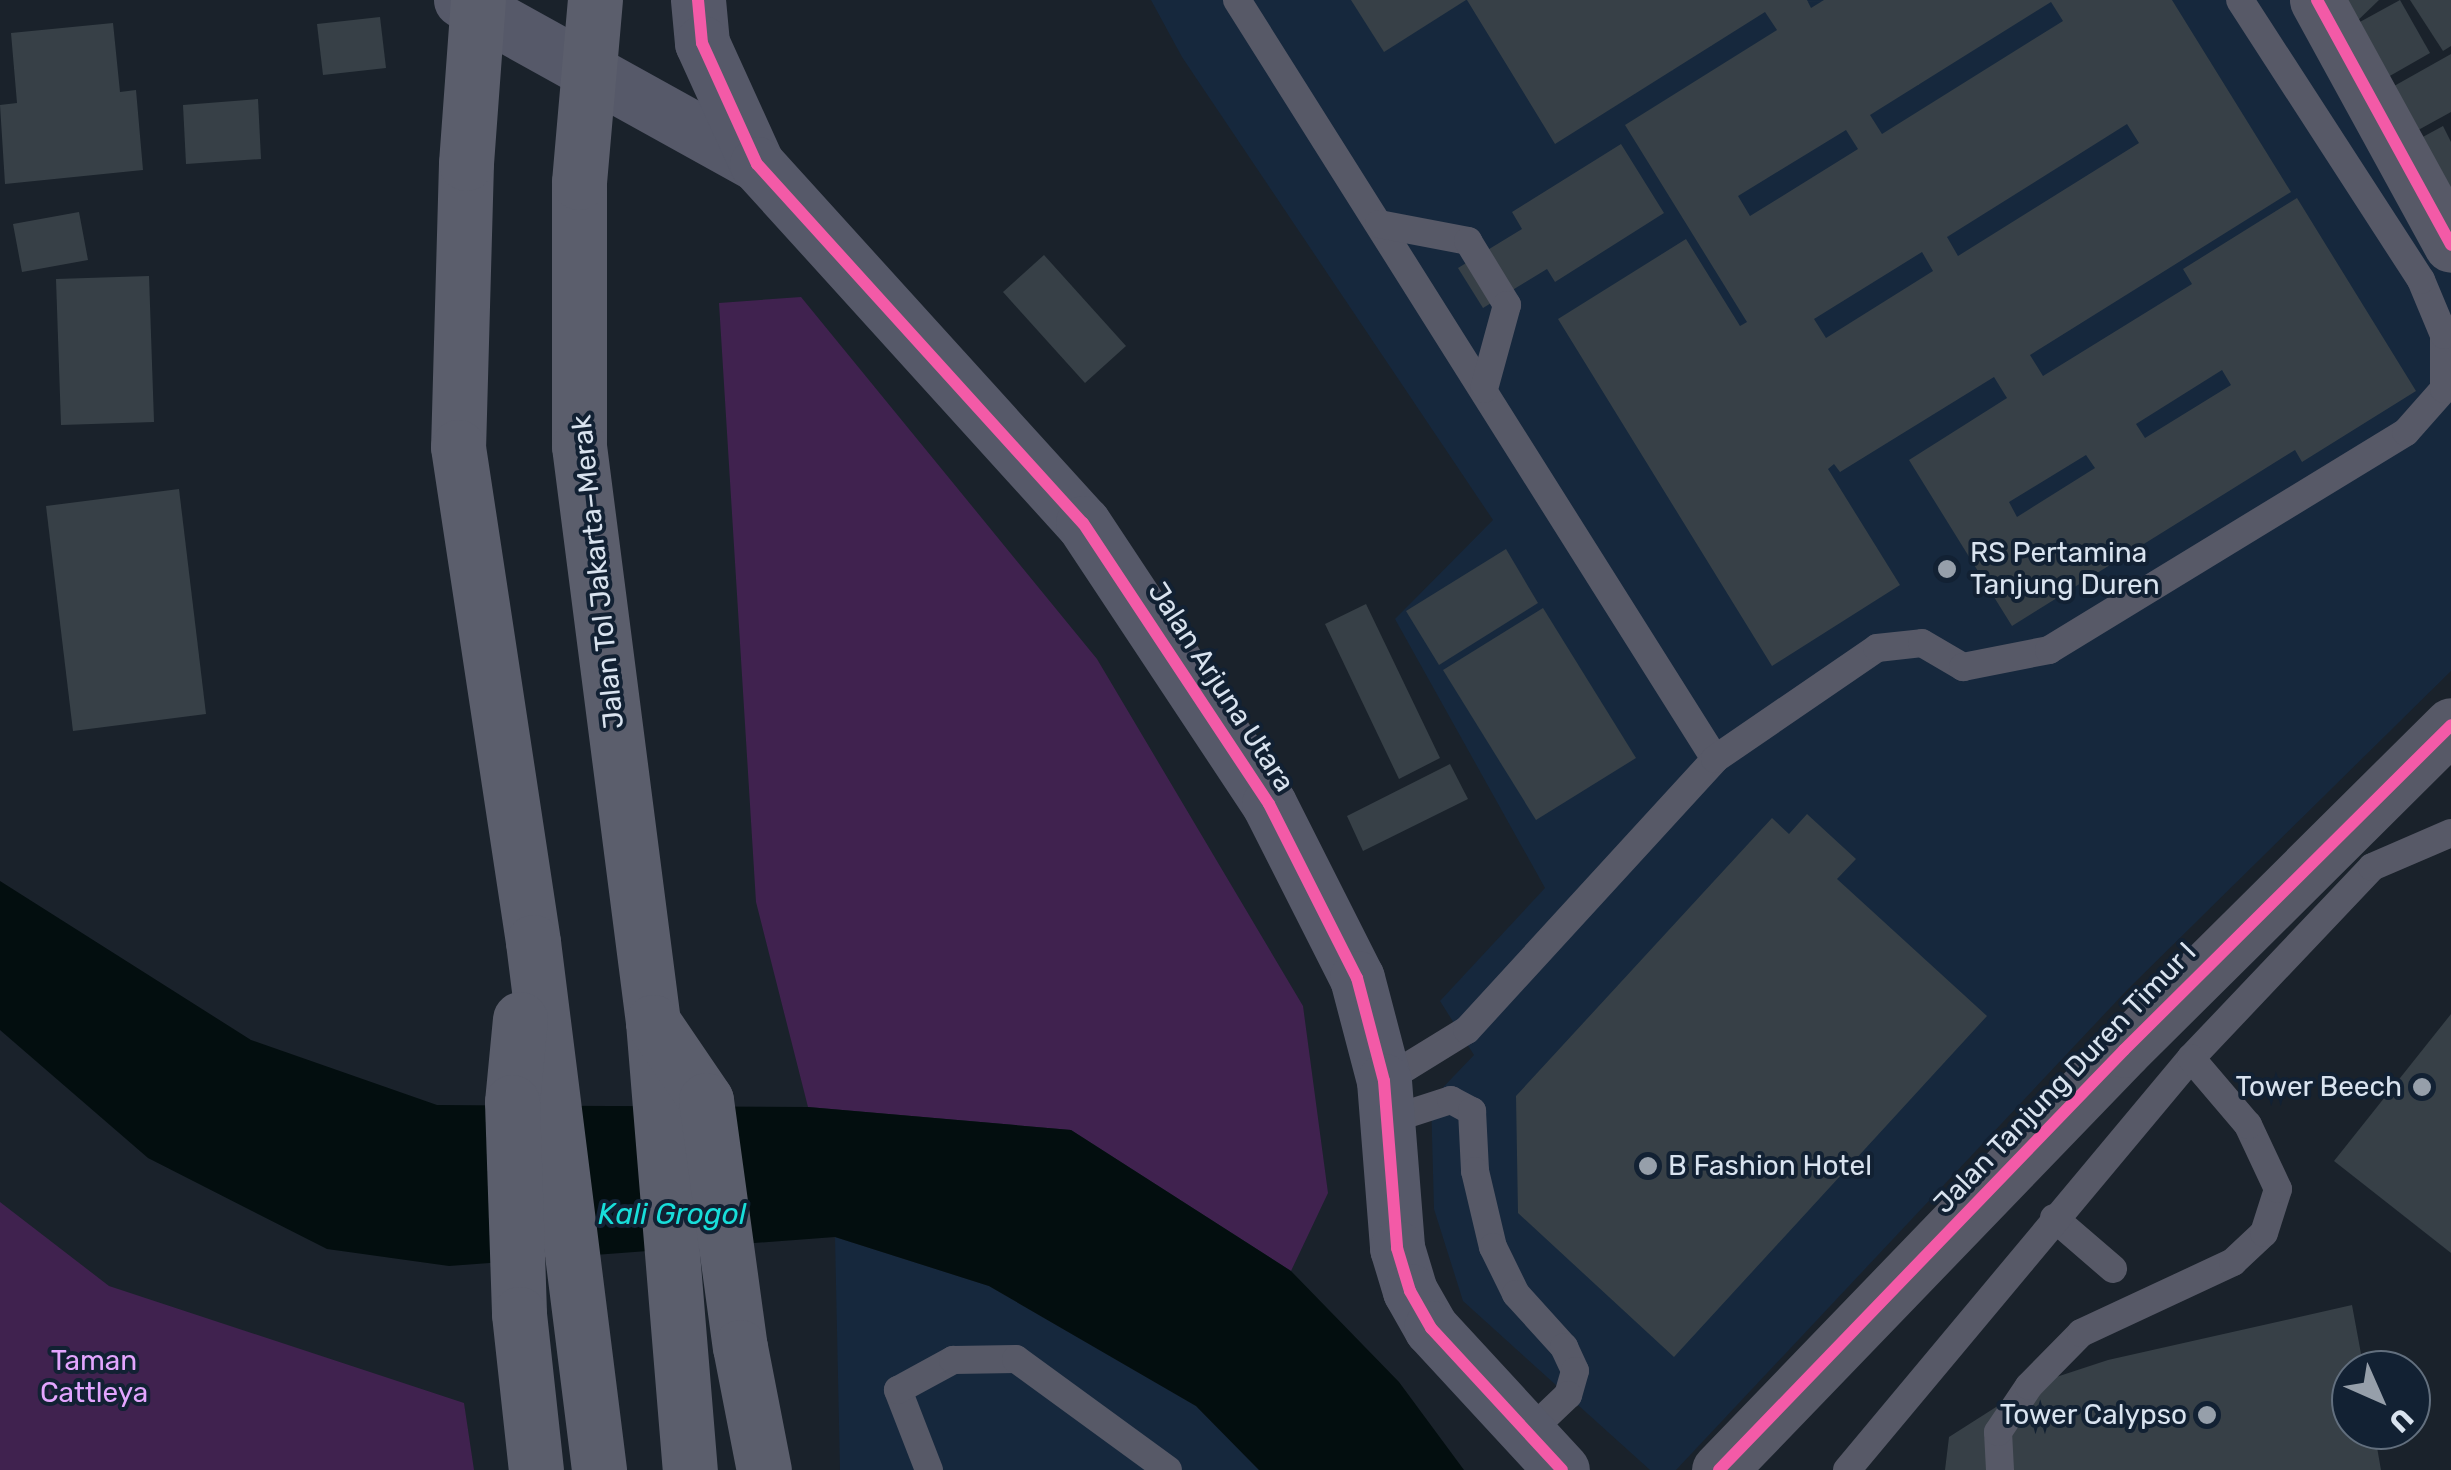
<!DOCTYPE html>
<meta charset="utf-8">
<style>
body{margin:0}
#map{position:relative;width:2451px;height:1470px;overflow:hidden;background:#1a222b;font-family:Rubik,sans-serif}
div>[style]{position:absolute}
.built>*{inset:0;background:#16283d}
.green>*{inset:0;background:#40224f}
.water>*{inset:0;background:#030e0f}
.building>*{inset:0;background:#374047}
.service>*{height:28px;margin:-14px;padding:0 14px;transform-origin:14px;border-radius:14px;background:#575967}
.minor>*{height:55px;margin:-27.5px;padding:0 27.5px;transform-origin:27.5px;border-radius:27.5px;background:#575967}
.primary>*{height:55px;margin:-27.5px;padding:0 27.5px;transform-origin:27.5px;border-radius:27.5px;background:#565969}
.motorway>*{height:55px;margin:-27.5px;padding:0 27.5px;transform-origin:27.5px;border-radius:27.5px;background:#5b5e6c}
.motorway-bridge>*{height:55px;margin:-27.5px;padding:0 27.5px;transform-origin:27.5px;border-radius:27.5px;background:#5b5e6c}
.cycleway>*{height:12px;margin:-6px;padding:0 6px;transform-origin:6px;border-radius:6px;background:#f35aa7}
.dots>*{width:28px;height:28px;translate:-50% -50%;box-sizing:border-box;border:5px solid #122133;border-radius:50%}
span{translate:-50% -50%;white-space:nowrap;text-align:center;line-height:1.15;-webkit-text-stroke:8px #122133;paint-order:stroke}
.poi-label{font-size:28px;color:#d9e3ef}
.left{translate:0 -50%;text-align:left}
.right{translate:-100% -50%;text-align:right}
.street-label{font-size:28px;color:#d9e3ef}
.park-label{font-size:28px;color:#e3a5fe}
.water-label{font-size:30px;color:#18deda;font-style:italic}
.north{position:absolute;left:2331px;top:1350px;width:100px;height:100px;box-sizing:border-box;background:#122133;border:2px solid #626f7e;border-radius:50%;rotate:135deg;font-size:28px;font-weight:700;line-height:40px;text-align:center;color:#d9e3ef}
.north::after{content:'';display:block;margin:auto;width:35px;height:45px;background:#969faa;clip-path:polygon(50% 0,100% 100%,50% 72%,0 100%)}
</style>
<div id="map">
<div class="built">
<div style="clip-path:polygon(1151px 0,2306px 0,2451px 250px,2451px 671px,2127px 990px,1676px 1470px,1650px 1470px,1463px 1301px,1434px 1209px,1431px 1100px,1474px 1055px,1440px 1001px,1545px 888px,1395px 619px,1493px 520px,1182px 57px)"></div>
<div style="clip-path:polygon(835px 1237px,989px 1286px,1196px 1406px,1259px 1470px,840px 1470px)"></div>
</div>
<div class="green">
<div style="clip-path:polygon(801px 297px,1097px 659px,1303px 1006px,1328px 1193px,1291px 1271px,1071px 1130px,808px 1107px,756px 902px,719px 303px)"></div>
<div style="clip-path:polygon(0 1202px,109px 1286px,464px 1403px,474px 1470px,0 1470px)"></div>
</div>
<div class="water">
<div style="clip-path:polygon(0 881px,251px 1040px,437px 1105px,808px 1107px,1071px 1130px,1291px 1271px,1399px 1382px,1464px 1470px,1259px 1470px,1196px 1406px,989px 1286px,835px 1237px,449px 1266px,327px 1249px,148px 1158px,0 1030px)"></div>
</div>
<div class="building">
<div style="clip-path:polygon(1351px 0,1466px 0,1384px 52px)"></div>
<div style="clip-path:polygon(evenodd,1467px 0,1807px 0,1811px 8px,1824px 0,2172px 0,2291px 192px,2030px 355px,2043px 376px,2192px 284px,2183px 269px,2297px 198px,2416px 391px,2302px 462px,2295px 450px,2012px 626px,1909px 460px,2007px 398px,1994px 377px,1840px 472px,1834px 464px,1828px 469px,1900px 585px,1772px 666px,1558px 319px,1686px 239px,1740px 326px,1747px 322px,1625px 125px,1777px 30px,1765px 12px,1555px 144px,1467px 0,2051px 2px,2063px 21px,1882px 134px,1870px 115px,2051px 2px,1467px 0,2127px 124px,2139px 143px,1958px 256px,1947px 237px,2127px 124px,1467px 0,1846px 130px,1858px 149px,1750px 216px,1738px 196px,1846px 130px,1467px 0,1922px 252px,1933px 271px,1826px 338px,1814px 319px,1922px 252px,1467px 0,2222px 370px,2231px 385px,2145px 438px,2136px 424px,2222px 370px,1467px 0,2086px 455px,2095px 468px,2017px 517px,2009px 502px,2086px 455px)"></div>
<div style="clip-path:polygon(2327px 0,2379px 0,2352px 26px)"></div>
<div style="clip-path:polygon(2400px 0,2430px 53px,2388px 77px,2358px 23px)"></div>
<div style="clip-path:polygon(2410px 0,2451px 0,2451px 46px,2443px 51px)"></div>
<div style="clip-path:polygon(380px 17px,386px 68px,323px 75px,317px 24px)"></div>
<div style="clip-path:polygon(113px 23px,120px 92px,136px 90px,143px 170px,5px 184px,0 105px,17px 103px,11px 33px)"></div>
<div style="clip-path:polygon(2451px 54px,2451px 112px,2411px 134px,2387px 90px)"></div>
<div style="clip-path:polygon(258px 99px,261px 159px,186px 164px,183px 105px)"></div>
<div style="clip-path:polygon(2443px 126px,2451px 142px,2451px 188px,2408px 145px)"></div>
<div style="clip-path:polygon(1621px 144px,1664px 213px,1555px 282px,1547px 269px,1483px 308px,1458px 268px,1522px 229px,1512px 212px)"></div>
<div style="clip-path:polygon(79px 212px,88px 260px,22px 272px,13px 224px)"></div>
<div style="clip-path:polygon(1044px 255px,1126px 346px,1085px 383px,1003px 292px)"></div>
<div style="clip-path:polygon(149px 276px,154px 422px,61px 425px,56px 279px)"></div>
<div style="clip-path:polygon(179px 489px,206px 714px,73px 731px,46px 506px)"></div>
<div style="clip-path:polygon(1506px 549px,1538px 603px,1439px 665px,1406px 611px)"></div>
<div style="clip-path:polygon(1366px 604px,1440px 758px,1399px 779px,1325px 624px)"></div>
<div style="clip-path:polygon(1543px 608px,1636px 758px,1536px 820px,1443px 670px)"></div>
<div style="clip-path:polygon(1450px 764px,1468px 799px,1363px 851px,1347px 816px)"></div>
<div style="clip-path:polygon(1807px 814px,1856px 859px,1837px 879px,1987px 1016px,1674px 1357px,1518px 1213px,1516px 1096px,1772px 818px,1789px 834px)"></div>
<div style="clip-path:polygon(2451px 1014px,2451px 1253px,2334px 1161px)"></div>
<div style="clip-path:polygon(2352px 1305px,2364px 1370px,2351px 1370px,2351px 1430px,2374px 1430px,2381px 1470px,1945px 1470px,1949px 1437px,2029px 1386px,2108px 1360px)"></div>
</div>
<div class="service">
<div style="left:1237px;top:0;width:897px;rotate:57.8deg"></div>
<div style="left:1379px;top:224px;width:91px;rotate:10.8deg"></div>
<div style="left:1468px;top:241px;width:75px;rotate:58.6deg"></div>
<div style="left:1507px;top:305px;width:87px;rotate:105.3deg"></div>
<div style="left:1384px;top:1081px;width:97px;rotate:-31.6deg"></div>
<div style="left:1467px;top:1030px;width:367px;rotate:-47.5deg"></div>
<div style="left:1715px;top:759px;width:196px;rotate:-34.4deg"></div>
<div style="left:1877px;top:648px;width:45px;rotate:-6.3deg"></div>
<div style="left:1922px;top:643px;width:48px;rotate:30.3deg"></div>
<div style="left:1963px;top:667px;width:88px;rotate:-11.2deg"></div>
<div style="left:2049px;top:650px;width:418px;rotate:-31.4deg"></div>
<div style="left:2406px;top:432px;width:57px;rotate:-48.5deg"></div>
<div style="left:2444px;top:389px;width:54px;rotate:-90deg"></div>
<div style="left:2444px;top:335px;width:60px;rotate:-112.7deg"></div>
<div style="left:2421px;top:280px;width:333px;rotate:-122.9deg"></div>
<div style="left:1389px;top:1120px;width:65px;rotate:-17.9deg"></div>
<div style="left:1451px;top:1100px;width:24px;rotate:28deg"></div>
<div style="left:1472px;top:1111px;width:60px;rotate:87.1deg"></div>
<div style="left:1475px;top:1171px;width:78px;rotate:76.7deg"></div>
<div style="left:1493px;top:1247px;width:52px;rotate:63.9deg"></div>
<div style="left:1516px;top:1294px;width:72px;rotate:47.8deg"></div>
<div style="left:1564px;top:1347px;width:26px;rotate:65deg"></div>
<div style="left:1575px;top:1371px;width:25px;rotate:106deg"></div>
<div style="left:1568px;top:1395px;width:57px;rotate:136.4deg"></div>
<div style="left:2054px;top:1218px;width:78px;rotate:40.8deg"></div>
<div style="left:929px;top:1470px;width:86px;rotate:-111.2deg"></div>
<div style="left:898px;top:1390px;width:63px;rotate:-28.6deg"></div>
<div style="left:953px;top:1360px;width:63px;rotate:-0.9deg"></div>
<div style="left:1016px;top:1359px;width:188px;rotate:36.1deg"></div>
<div style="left:1847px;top:1470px;width:537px;rotate:-50.14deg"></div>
<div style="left:2191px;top:1058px;width:263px;rotate:-46.5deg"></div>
<div style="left:2372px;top:867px;width:86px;rotate:-23.3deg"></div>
<div style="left:2000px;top:1470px;width:38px;rotate:-93deg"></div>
<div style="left:1998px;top:1432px;width:55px;rotate:-56deg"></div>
<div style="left:2029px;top:1386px;width:74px;rotate:-45.5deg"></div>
<div style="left:2081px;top:1333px;width:168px;rotate:-25deg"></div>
<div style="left:2233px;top:1262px;width:42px;rotate:-43.1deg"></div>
<div style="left:2264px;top:1233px;width:46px;rotate:-72.3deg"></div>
<div style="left:2278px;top:1189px;width:71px;rotate:-115.1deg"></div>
<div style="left:2248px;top:1125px;width:88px;rotate:-130.4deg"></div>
</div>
<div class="minor">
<div style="left:2317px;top:0;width:279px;rotate:61.3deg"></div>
<div style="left:1719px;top:1470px;width:583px;rotate:-46.04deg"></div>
<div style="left:2124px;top:1050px;width:461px;rotate:-44.8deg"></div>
</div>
<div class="primary">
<div style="left:461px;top:0;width:338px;rotate:29deg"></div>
<div style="left:698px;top:0;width:43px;rotate:84.7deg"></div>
<div style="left:702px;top:43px;width:133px;rotate:65.6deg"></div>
<div style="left:757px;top:164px;width:485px;rotate:47.8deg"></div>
<div style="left:1083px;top:523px;width:337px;rotate:56.5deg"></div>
<div style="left:1269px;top:804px;width:195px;rotate:63.2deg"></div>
<div style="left:1357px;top:978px;width:106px;rotate:75.3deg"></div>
<div style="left:1384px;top:1081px;width:168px;rotate:85.5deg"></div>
<div style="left:1397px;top:1248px;width:45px;rotate:73.2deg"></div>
<div style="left:1410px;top:1291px;width:43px;rotate:60.4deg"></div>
<div style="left:1431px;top:1328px;width:193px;rotate:47.3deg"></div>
</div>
<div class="motorway">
<div style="left:466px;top:163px;width:284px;rotate:91.6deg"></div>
<div style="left:458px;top:447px;width:501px;rotate:81.38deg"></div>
<div style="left:533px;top:942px;width:532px;rotate:82.87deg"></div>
<div style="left:579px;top:182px;width:264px;rotate:90deg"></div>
<div style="left:579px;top:446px;width:581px;rotate:82.68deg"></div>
<div style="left:653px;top:1022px;width:450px;rotate:85.3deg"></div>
<div style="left:520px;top:1019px;width:83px;rotate:95.5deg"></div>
<div style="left:512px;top:1102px;width:212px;rotate:88.1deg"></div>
<div style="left:519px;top:1314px;width:157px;rotate:83.8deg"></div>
<div style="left:653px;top:1022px;width:94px;rotate:55.8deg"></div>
<div style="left:706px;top:1100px;width:249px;rotate:82.2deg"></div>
<div style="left:740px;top:1347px;width:125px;rotate:79deg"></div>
</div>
<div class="motorway-bridge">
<div style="left:466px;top:163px;width:163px;rotate:-85.8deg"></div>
<div style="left:579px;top:182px;width:183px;rotate:-85deg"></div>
</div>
<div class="cycleway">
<div style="left:698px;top:0;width:43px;rotate:84.7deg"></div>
<div style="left:702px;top:43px;width:133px;rotate:65.6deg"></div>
<div style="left:757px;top:164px;width:485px;rotate:47.8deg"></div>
<div style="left:1083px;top:523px;width:337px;rotate:56.5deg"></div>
<div style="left:1269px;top:804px;width:195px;rotate:63.2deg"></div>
<div style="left:1357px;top:978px;width:106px;rotate:75.3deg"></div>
<div style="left:1384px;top:1081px;width:168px;rotate:85.5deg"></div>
<div style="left:1397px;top:1248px;width:45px;rotate:73.2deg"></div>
<div style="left:1410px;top:1291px;width:43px;rotate:60.4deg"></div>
<div style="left:1431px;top:1328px;width:193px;rotate:47.3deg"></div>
<div style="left:2317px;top:0;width:279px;rotate:61.3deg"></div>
<div style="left:1719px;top:1470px;width:583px;rotate:-46.04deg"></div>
<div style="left:2124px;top:1050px;width:461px;rotate:-44.8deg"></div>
</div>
<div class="dots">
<div style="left:1947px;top:569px;background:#969faa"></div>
<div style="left:2422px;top:1087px;background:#969faa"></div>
<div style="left:1648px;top:1166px;background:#969faa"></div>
<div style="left:2207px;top:1415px;background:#969faa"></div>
</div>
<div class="poi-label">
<span class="left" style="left:1970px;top:569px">RS Pertamina<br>Tanjung Duren</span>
<span class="right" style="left:2402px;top:1087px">Tower Beech</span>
<span class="left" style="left:1668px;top:1166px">B Fashion Hotel</span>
<span class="right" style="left:2187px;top:1415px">Tower Calypso</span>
</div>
<div class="street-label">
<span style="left:598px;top:572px;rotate:-96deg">Jalan Tol Jakarta–Merak</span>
<span style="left:1221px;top:687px;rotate:57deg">Jalan Arjuna Utara</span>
<span style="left:2065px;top:1078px;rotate:-46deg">Jalan Tanjung Duren Timur I</span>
</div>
<div class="park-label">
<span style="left:94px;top:1377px">Taman<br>Cattleya</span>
</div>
<div class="water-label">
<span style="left:672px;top:1214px">Kali Grogol</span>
</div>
<div class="north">U</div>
</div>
